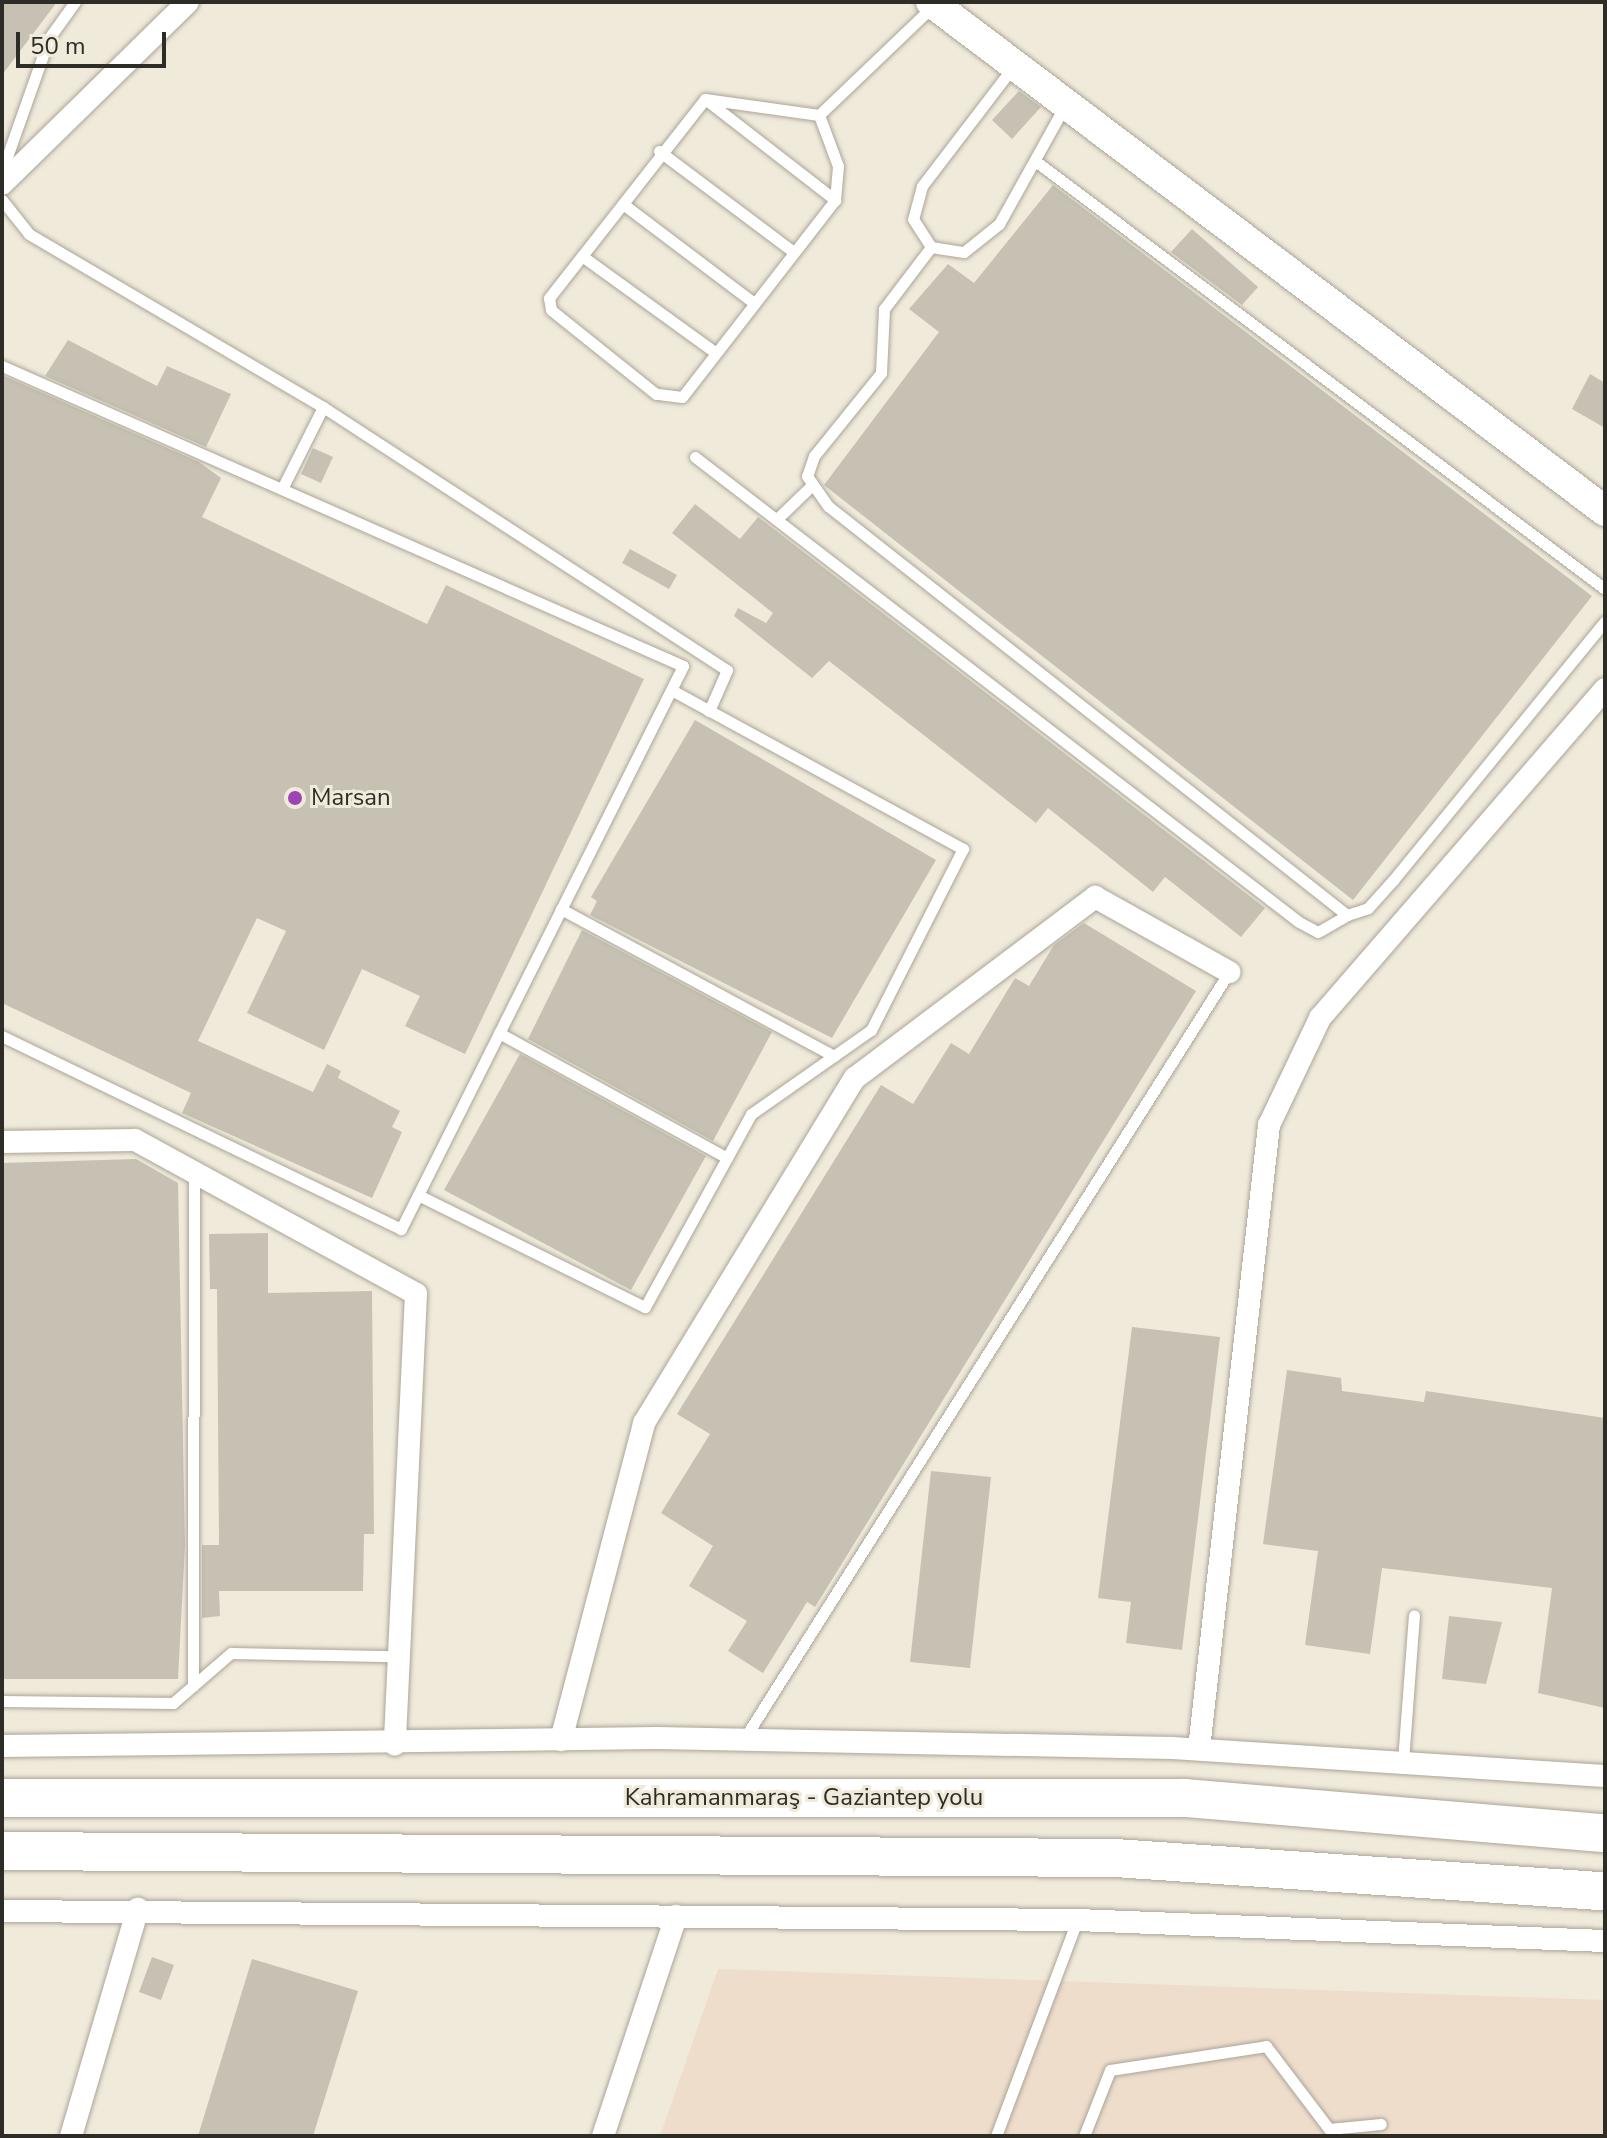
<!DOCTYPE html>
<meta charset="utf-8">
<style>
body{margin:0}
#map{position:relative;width:1607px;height:2138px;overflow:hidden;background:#f0eadb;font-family:"Nunito Sans",sans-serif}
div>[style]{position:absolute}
.industrial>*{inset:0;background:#efddcc}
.building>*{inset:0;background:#c6c1b2}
.roads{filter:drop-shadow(0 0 2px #aba597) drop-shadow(0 0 2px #aba597)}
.lane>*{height:11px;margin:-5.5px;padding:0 5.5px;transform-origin:5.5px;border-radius:5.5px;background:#fff}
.street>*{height:22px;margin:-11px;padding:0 11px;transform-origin:11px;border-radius:11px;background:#fff}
.secondary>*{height:30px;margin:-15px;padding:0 15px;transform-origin:15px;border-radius:15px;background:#fff}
.highway>*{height:38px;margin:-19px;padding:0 19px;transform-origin:19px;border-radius:19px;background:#fff}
.dots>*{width:22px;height:22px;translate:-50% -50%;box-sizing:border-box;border:4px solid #f0eadb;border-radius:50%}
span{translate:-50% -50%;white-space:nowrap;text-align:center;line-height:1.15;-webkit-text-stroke:6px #f0eadb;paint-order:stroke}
.poi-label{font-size:24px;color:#2e2c26}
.left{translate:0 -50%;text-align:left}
.street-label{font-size:24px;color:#2e2c26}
.frame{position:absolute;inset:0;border:4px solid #2e2c26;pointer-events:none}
.scale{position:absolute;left:16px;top:32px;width:150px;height:36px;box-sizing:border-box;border:4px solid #2e2c26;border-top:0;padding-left:10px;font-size:24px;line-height:28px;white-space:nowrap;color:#2e2c26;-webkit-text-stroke:6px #f0eadb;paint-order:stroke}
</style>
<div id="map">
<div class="industrial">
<div style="clip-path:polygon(718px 1969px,1605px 2000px,1605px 2136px,660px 2136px)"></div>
</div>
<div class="building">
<div style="clip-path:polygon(2px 2px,57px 2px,2px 75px)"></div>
<div style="clip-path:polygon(1019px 91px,1041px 107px,1012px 139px,992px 120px)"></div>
<div style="clip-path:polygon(1053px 185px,1592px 596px,1353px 900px,824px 485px,939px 332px,909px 309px,948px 264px,974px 283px)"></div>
<div style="clip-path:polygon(1192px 229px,1258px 287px,1242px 305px,1171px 252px)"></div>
<div style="clip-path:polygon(68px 340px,157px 386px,167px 366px,231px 394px,206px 447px,45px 376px)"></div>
<div style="clip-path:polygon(1590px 374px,1605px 383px,1605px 428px,1572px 409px)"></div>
<div style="clip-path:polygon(2px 375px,199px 462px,221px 478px,202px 517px,427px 624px,446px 585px,644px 679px,465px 1054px,405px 1026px,420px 996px,362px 969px,324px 1050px,247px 1013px,286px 931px,257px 918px,198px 1041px,313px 1092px,327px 1064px,341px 1071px,338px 1078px,400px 1111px,392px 1127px,402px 1132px,372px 1198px,182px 1113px,191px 1093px,2px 1003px)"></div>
<div style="clip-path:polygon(313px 448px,333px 457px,321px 483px,301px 474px)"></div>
<div style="clip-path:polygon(695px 504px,740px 539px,758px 517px,1265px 908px,1241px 937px,1165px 877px,1153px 892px,1048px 808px,1036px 823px,829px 661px,812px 678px,734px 616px,738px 608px,766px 623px,773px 613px,672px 533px)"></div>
<div style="clip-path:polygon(630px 549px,677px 575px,669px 589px,622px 563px)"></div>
<div style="clip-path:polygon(695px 720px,936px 860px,832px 1038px,590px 915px,597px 901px,591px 897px)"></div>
<div style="clip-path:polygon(1084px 923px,1196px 991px,815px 1607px,807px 1602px,763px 1673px,728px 1651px,747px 1621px,689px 1586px,713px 1546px,661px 1513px,710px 1434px,677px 1414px,881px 1085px,913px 1104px,951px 1043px,969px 1054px,1015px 978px,1029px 986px,1054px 945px)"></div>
<div style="clip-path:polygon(582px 930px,772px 1032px,713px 1141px,528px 1039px)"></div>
<div style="clip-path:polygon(520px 1054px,706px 1156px,631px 1290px,444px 1190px)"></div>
<div style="clip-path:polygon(136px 1159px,178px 1183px,185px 1545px,178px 1679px,2px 1679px,2px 1163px)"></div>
<div style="clip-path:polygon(268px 1233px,268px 1293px,372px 1291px,374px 1534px,364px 1534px,363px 1591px,219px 1591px,220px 1616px,202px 1618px,202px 1545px,219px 1545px,217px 1289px,210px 1289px,209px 1234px)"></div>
<div style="clip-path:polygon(1132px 1327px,1220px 1337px,1182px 1650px,1126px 1643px,1131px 1602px,1098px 1598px)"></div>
<div style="clip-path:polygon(1287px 1370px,1341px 1378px,1342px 1391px,1424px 1402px,1426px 1391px,1605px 1418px,1605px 1708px,1538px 1693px,1552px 1588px,1382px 1568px,1370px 1654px,1305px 1645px,1318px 1551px,1263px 1544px)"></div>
<div style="clip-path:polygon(931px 1471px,991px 1477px,970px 1668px,910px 1662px)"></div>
<div style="clip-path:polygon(1449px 1616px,1502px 1622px,1486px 1684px,1442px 1679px)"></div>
<div style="clip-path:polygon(152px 1957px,174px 1965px,161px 2000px,139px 1992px)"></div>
<div style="clip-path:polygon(252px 1959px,358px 1991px,313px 2136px,198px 2136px)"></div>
</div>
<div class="roads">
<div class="lane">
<div style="left:1013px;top:67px;width:150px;rotate:127.4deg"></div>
<div style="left:922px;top:186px;width:34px;rotate:105deg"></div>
<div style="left:913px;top:219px;width:33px;rotate:57deg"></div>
<div style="left:931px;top:247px;width:78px;rotate:127.2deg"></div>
<div style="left:884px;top:309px;width:64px;rotate:92.7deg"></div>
<div style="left:881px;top:373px;width:107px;rotate:128.9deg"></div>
<div style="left:814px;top:456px;width:21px;rotate:109deg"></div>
<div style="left:807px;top:476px;width:37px;rotate:55deg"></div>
<div style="left:828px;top:506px;width:661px;rotate:38.24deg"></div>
<div style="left:1347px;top:915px;width:22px;rotate:-18deg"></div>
<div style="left:1368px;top:908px;width:39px;rotate:-48deg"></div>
<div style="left:1394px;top:879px;width:333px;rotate:-50.7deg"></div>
<div style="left:705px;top:99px;width:165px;rotate:37.8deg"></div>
<div style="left:819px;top:115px;width:54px;rotate:69.6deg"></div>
<div style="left:838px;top:166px;width:34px;rotate:95deg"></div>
<div style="left:835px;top:200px;width:249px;rotate:127.8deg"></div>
<div style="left:682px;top:397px;width:26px;rotate:-173deg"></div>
<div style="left:656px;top:394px;width:134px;rotate:-141.3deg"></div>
<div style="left:551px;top:310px;width:12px;rotate:-99deg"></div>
<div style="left:549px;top:298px;width:253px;rotate:-51.9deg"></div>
<div style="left:705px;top:99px;width:115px;rotate:8deg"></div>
<div style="left:819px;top:115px;width:159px;rotate:-43.7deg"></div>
<div style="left:659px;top:151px;width:166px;rotate:36.9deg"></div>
<div style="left:1038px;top:163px;width:709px;rotate:36.92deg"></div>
<div style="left:2px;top:171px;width:141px;rotate:-70.5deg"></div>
<div style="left:49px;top:38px;width:44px;rotate:-54.2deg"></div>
<div style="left:2px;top:200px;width:43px;rotate:51.5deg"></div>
<div style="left:29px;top:234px;width:341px;rotate:30.5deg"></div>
<div style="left:323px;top:407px;width:89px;rotate:116.6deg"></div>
<div style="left:623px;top:204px;width:164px;rotate:37.1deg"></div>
<div style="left:931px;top:247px;width:33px;rotate:9deg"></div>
<div style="left:964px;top:252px;width:45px;rotate:-38.7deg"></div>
<div style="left:999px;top:224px;width:134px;rotate:-60.9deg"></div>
<div style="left:582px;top:256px;width:165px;rotate:35.9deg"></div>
<div style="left:2px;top:366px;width:744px;rotate:23.77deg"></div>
<div style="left:683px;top:666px;width:630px;rotate:116.61deg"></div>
<div style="left:401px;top:1229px;width:443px;rotate:-154.2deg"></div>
<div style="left:323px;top:407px;width:482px;rotate:33.1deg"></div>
<div style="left:727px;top:670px;width:45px;rotate:113.7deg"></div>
<div style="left:695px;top:457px;width:762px;rotate:37.59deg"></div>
<div style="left:1299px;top:922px;width:21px;rotate:28deg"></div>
<div style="left:1318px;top:932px;width:34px;rotate:-30deg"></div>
<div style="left:779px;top:517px;width:45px;rotate:-44.1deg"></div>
<div style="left:561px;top:909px;width:310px;rotate:28.3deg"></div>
<div style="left:499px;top:1033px;width:260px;rotate:28.7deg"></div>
<div style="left:418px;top:1195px;width:253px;rotate:26.3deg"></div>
<div style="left:645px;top:1307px;width:220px;rotate:-61.2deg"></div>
<div style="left:751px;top:1114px;width:146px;rotate:-35deg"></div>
<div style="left:871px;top:1030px;width:203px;rotate:-63.1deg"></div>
<div style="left:963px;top:849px;width:332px;rotate:-151.4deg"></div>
<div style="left:193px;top:1686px;width:514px;rotate:-89.89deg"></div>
<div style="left:2px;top:1701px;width:171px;rotate:0.7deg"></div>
<div style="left:173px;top:1703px;width:77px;rotate:-40.8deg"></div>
<div style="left:231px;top:1653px;width:163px;rotate:1.1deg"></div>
<div style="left:744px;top:1739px;width:907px;rotate:-57.69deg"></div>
<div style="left:1403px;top:1761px;width:146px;rotate:-85.7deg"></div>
<div style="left:996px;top:2136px;width:231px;rotate:-69.4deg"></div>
<div style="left:1084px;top:2136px;width:71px;rotate:-68.5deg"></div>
<div style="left:1110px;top:2070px;width:158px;rotate:-8.7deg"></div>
<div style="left:1266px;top:2046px;width:104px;rotate:52.8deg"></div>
<div style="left:1329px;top:2129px;width:52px;rotate:-5.5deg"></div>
</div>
<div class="street">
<div style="left:2px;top:184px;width:260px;rotate:-44.4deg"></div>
<div style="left:2px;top:1142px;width:133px;rotate:-0.9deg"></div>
<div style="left:135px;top:1140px;width:320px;rotate:28.7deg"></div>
<div style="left:416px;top:1294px;width:451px;rotate:92.7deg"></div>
<div style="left:561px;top:1740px;width:328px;rotate:-75.3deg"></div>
<div style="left:644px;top:1423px;width:404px;rotate:-58.6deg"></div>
<div style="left:855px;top:1078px;width:301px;rotate:-37deg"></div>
<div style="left:1095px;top:897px;width:154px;rotate:29.2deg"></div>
<div style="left:2px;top:1746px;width:655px;rotate:-0.7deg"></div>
<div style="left:657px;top:1738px;width:515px;rotate:1.11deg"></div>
<div style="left:1172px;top:1748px;width:434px;rotate:3.7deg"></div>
<div style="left:1199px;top:1749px;width:628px;rotate:-83.6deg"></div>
<div style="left:1269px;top:1125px;width:119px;rotate:-64.5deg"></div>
<div style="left:1320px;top:1018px;width:435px;rotate:-49.1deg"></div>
<div style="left:2px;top:1911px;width:1075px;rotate:0.48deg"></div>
<div style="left:1077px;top:1920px;width:528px;rotate:2.28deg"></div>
<div style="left:71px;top:2136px;width:237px;rotate:-73.6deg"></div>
<div style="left:603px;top:2136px;width:232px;rotate:-71.6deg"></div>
</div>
<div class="secondary">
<div style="left:931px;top:2px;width:845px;rotate:37.06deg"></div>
</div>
<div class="highway">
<div style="left:2px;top:1798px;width:1183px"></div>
<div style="left:1185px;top:1798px;width:421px;rotate:4.8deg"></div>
<div style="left:2px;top:1851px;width:1113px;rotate:0.36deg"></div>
<div style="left:1115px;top:1858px;width:491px;rotate:3.9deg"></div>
</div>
</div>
<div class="dots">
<div style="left:295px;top:798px;background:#9c45b2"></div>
</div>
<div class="poi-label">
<span class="left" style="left:311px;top:798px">Marsan</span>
</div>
<div class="street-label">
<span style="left:804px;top:1798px">Kahramanmaraş - Gaziantep yolu</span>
</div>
<div class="frame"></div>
<div class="scale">50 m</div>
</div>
